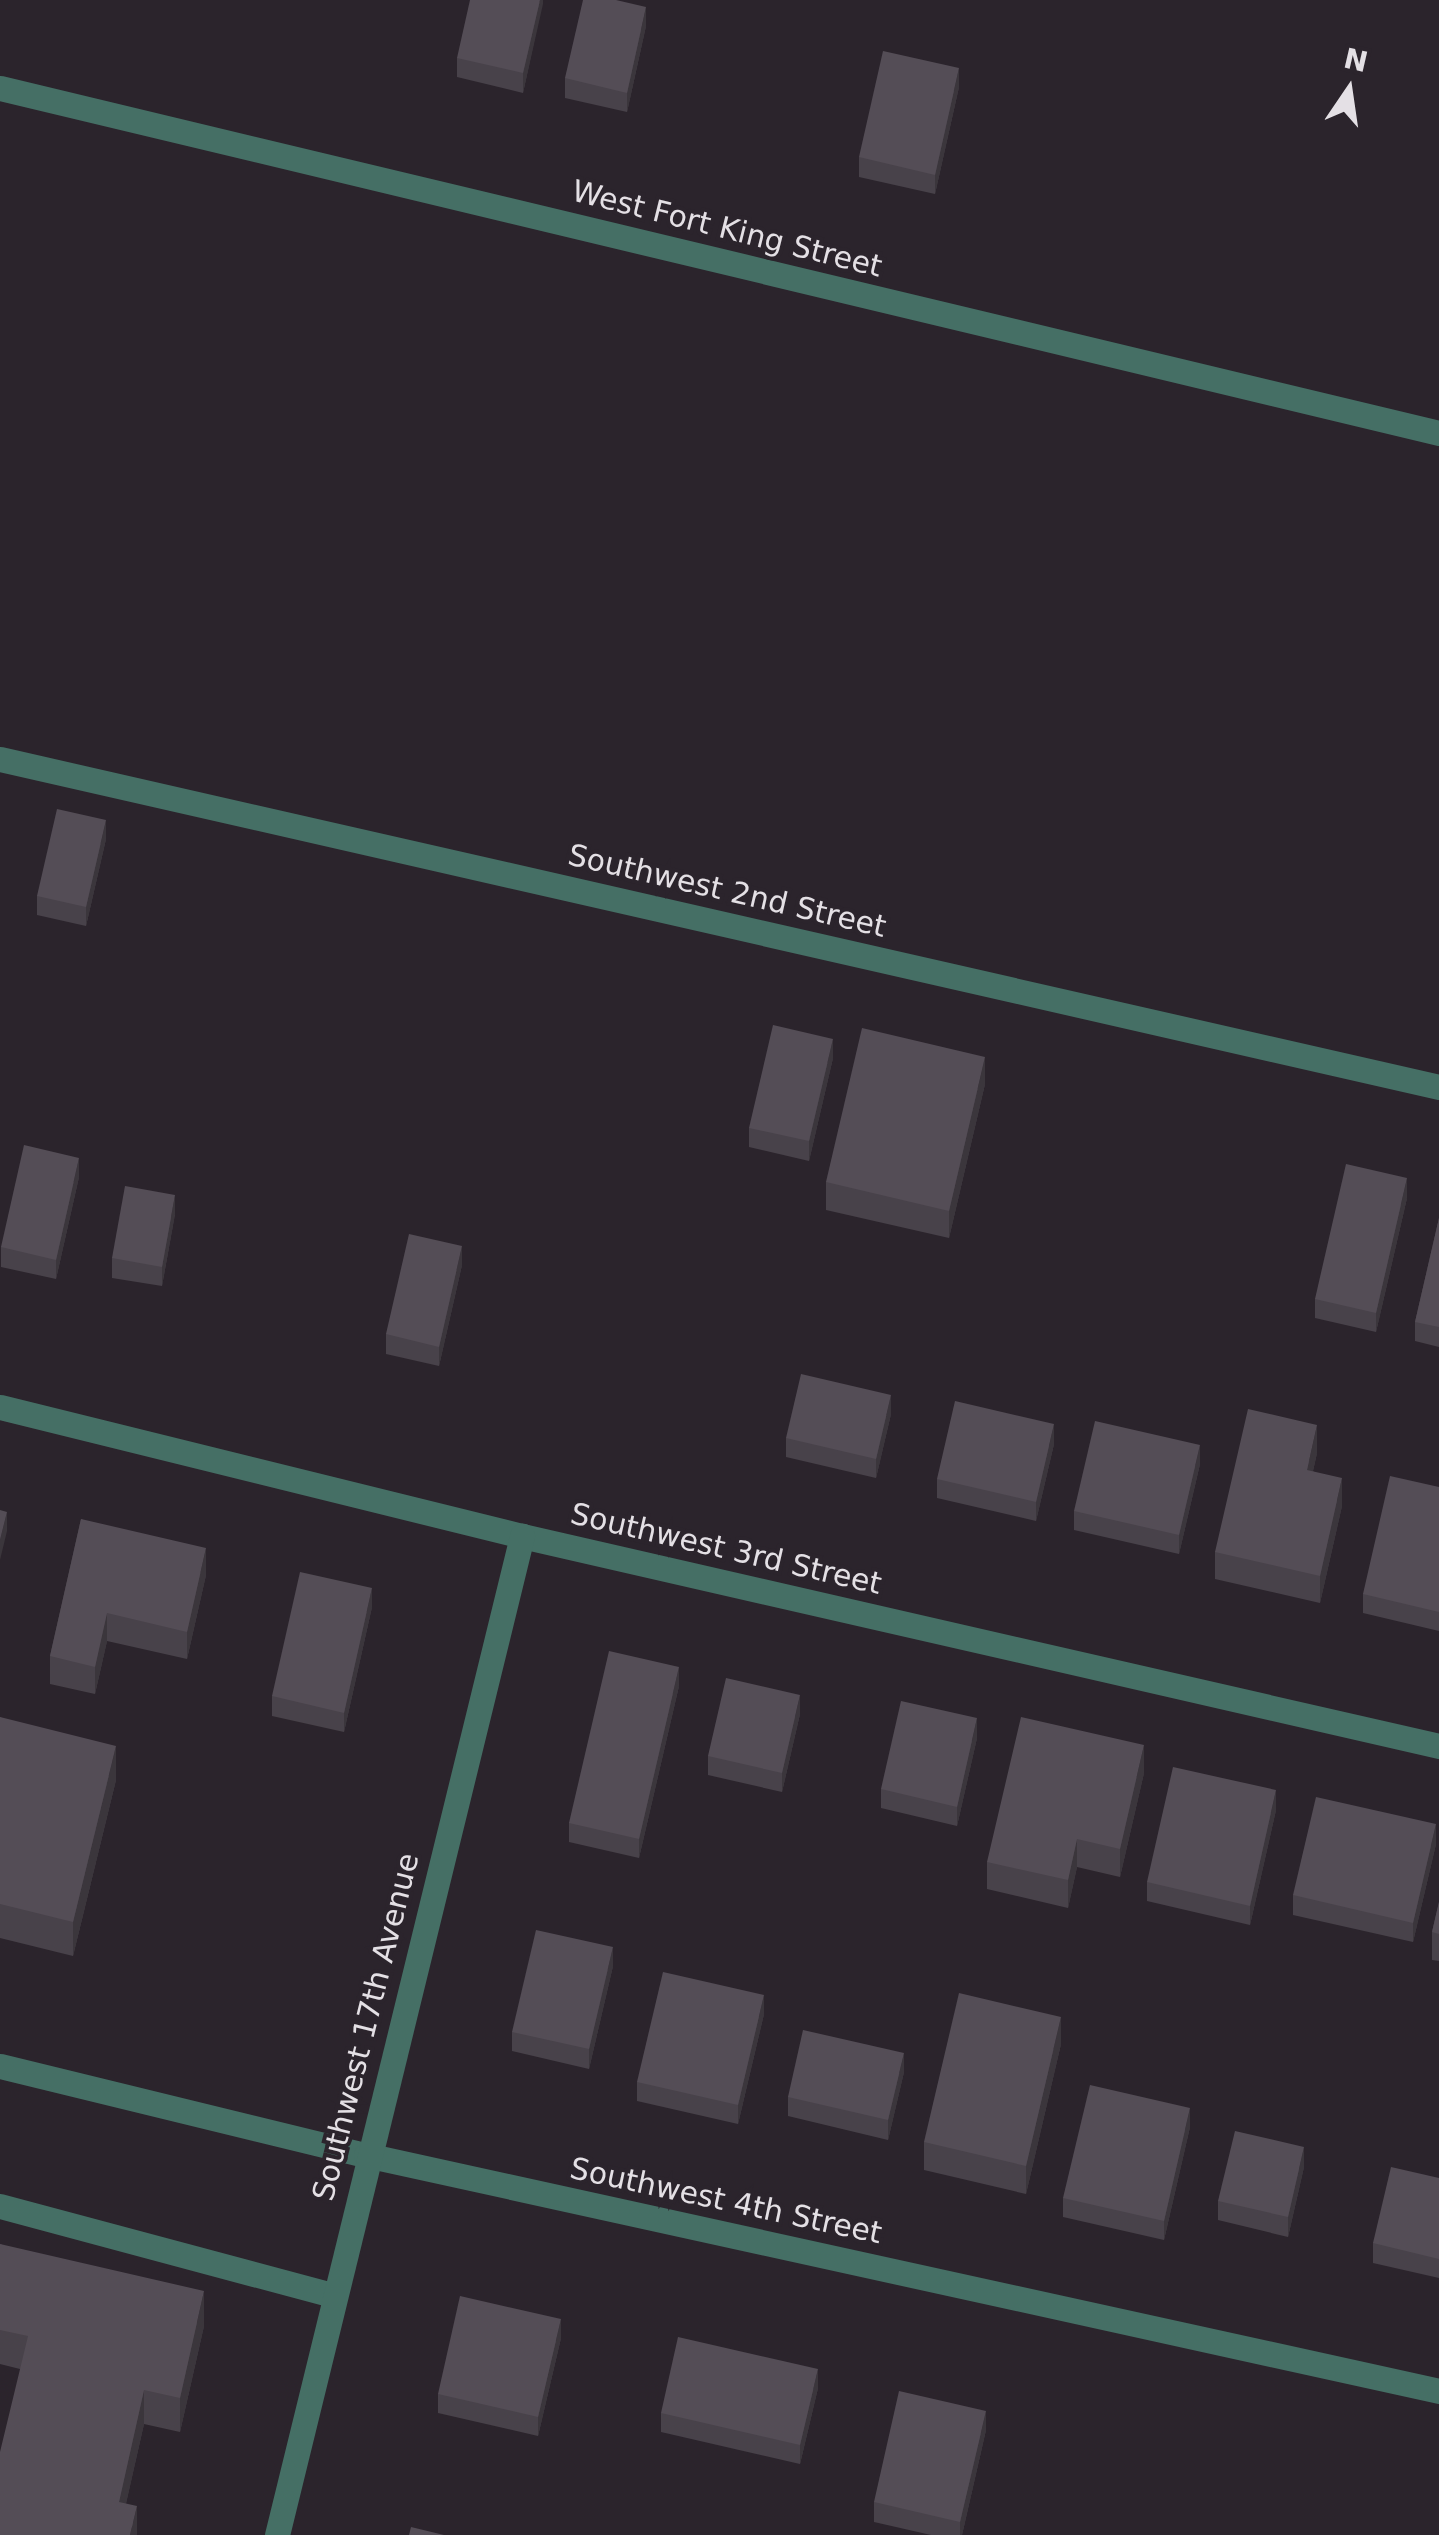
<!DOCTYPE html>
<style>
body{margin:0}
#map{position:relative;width:1439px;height:2535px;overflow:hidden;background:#2b242c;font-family:"DejaVu Sans",sans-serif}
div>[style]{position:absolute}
.lane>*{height:25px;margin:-12.5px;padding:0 12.5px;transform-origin:12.5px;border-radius:12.5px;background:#456f65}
.street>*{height:25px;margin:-12.5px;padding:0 12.5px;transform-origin:12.5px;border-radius:12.5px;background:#456f65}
.wall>*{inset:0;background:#48424a}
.shaded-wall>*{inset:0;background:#3b363c}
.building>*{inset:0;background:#544d56}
span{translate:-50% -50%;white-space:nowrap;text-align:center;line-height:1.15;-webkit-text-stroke:8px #2b242c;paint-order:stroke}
.street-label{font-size:30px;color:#e4e0e5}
.north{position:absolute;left:1299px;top:40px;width:100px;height:100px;-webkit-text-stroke:8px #2b242c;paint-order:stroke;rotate:13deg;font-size:28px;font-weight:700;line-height:40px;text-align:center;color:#e4e0e5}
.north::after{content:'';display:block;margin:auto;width:35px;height:45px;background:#e4e0e5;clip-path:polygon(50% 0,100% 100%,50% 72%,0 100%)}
</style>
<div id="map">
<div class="lane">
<div style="left:0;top:2206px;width:345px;rotate:15deg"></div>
</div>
<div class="street">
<div style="left:0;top:88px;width:1480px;rotate:13.48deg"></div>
<div style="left:0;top:759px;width:1476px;rotate:12.84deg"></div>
<div style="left:0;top:1407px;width:538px;rotate:13.88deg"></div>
<div style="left:522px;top:1536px;width:941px;rotate:12.9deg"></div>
<div style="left:0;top:2066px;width:377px;rotate:13.7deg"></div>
<div style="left:366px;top:2155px;width:1099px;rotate:12.4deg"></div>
<div style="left:277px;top:2535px;width:1029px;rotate:-76.22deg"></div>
</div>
<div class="wall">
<div style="clip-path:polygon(543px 0,523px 93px,457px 77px,457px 58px)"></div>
<div style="clip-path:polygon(646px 26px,627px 112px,565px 98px,565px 78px)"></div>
<div style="clip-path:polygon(959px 87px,935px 194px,859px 177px,859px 157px)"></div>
<div style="clip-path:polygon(106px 839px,86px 926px,37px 915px,37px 896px)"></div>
<div style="clip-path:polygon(833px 1058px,809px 1161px,749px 1147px,749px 1128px)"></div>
<div style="clip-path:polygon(985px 1084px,949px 1238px,826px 1210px,826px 1182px)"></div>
<div style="clip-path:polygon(79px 1177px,56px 1279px,1px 1267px,1px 1247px)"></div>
<div style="clip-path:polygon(1407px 1198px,1376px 1332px,1315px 1318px,1315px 1299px)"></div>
<div style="clip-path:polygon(175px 1214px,162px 1286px,112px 1278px,112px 1258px)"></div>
<div style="clip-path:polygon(1439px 1218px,1439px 1347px,1415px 1341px,1415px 1322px)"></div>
<div style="clip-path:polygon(462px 1265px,439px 1366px,386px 1354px,386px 1334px)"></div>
<div style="clip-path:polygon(891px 1414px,876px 1478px,786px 1457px,786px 1438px)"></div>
<div style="clip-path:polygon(1054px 1444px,1036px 1521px,937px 1498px,937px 1479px)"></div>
<div style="clip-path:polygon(1317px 1453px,1313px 1471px,1342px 1506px,1320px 1603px,1215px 1579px,1215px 1552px)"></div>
<div style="clip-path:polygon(1200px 1464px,1179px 1554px,1074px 1530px,1074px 1511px)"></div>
<div style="clip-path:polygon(1439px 1487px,1439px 1631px,1363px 1613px,1363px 1594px)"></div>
<div style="clip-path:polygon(81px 1519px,206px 1575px,187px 1659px,107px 1641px,95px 1694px,50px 1684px,50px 1656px)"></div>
<div style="clip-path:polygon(372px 1607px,344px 1732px,272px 1716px,272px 1696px)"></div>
<div style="clip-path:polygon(679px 1686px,639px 1858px,569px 1842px,569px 1823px)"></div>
<div style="clip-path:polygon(800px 1714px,782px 1792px,708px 1775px,708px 1756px)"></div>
<div style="clip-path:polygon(0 1717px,116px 1780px,73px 1956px,0 1938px)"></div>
<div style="clip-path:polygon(977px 1738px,957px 1826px,881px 1808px,881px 1789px)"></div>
<div style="clip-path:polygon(1144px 1773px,1120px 1877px,1077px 1867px,1068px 1908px,987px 1889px,987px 1862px)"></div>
<div style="clip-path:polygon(1276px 1810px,1250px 1925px,1147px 1901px,1147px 1882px)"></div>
<div style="clip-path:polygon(1436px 1844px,1413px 1942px,1293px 1915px,1293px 1895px)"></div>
<div style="clip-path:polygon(1439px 1902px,1439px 1961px,1432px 1960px,1432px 1932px)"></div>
<div style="clip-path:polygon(613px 1966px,589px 2069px,512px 2051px,512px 2032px)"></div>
<div style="clip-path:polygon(764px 2014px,738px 2124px,637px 2101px,637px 2082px)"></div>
<div style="clip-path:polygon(1061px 2044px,1026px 2194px,924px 2170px,924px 2142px)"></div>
<div style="clip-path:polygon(904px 2072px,888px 2140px,788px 2116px,788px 2097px)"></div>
<div style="clip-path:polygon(1190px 2127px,1164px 2240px,1063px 2217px,1063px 2198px)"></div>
<div style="clip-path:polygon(1304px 2167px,1288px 2237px,1218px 2220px,1218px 2201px)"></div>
<div style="clip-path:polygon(1439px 2178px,1439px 2278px,1373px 2263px,1373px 2243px)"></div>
<div style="clip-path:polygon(0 2244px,204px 2326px,180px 2432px,144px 2424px,126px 2503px,137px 2535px,20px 2369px,0 2364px)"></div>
<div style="clip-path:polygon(561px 2338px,538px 2436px,438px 2413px,438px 2394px)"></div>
<div style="clip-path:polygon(818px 2388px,800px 2464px,661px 2432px,661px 2413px)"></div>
<div style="clip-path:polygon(986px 2430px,962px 2535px,931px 2535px,874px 2522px,874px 2502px)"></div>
</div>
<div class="shaded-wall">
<div style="clip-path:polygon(540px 0,543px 0,543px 4px,523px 93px,523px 73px)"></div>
<div style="clip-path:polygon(646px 7px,646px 26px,627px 112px,627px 93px)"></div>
<div style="clip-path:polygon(959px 68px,959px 87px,935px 194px,935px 175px)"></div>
<div style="clip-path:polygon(106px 820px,106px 839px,86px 926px,86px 907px)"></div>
<div style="clip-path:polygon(833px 1039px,833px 1058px,809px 1161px,809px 1141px)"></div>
<div style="clip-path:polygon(985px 1057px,985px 1084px,949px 1238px,949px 1211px)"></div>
<div style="clip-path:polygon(79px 1158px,79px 1177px,56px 1279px,56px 1260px)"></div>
<div style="clip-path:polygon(1407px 1178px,1407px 1198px,1376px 1332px,1376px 1313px)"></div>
<div style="clip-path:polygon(175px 1195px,175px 1214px,162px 1286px,162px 1267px)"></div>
<div style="clip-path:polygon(462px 1246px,462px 1265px,439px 1366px,439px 1347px)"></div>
<div style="clip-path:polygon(891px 1395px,891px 1414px,876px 1478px,876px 1459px)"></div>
<div style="clip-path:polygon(1054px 1424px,1054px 1444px,1036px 1521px,1036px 1502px)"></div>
<div style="clip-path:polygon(1317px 1425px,1317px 1453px,1307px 1497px,1307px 1470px)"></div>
<div style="clip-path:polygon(1200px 1445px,1200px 1464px,1179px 1554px,1179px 1535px)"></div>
<div style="clip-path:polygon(1342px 1478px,1342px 1506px,1320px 1603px,1320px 1576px)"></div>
<div style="clip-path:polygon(7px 1512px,7px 1531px,0 1560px,0 1540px)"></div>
<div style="clip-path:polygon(206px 1548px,206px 1575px,187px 1659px,187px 1632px)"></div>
<div style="clip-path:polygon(372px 1588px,372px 1607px,344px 1732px,344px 1713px)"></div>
<div style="clip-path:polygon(107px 1613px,107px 1641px,95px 1694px,95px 1667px)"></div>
<div style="clip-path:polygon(679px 1667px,679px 1686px,639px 1858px,639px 1839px)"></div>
<div style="clip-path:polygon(800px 1695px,800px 1714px,782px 1792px,782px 1773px)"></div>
<div style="clip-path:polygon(977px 1718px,977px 1738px,957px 1826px,957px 1807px)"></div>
<div style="clip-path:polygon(1144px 1745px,1144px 1773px,1120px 1877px,1120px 1849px)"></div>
<div style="clip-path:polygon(116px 1746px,116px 1780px,73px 1956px,73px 1922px)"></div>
<div style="clip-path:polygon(1276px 1790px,1276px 1810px,1250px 1925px,1250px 1906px)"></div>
<div style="clip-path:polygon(1436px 1824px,1436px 1844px,1413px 1942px,1413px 1923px)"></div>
<div style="clip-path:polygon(1077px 1839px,1077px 1867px,1068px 1908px,1068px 1880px)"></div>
<div style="clip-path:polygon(613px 1947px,613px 1966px,589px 2069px,589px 2049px)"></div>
<div style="clip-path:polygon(764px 1995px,764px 2014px,738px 2124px,738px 2105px)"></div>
<div style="clip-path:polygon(1061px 2017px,1061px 2044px,1026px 2194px,1026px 2166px)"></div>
<div style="clip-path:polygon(904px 2053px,904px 2072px,888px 2140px,888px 2120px)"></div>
<div style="clip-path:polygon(1190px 2108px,1190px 2127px,1164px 2240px,1164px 2221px)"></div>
<div style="clip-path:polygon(1304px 2147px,1304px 2167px,1288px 2237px,1288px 2217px)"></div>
<div style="clip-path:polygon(204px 2291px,204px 2326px,180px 2432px,180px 2398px)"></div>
<div style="clip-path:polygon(561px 2319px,561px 2338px,538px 2436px,538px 2417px)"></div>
<div style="clip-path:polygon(818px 2369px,818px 2388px,800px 2464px,800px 2445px)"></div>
<div style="clip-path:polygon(144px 2390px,144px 2424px,119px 2535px,119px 2502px)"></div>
<div style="clip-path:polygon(986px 2411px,986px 2430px,962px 2535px,960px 2535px,960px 2522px)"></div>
<div style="clip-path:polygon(137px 2506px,137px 2535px,130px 2535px)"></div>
</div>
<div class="building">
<div style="clip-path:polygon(470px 0,540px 0,523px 73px,457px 58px)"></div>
<div style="clip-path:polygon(583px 0,616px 0,646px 7px,627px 93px,565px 78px)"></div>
<div style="clip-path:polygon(883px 51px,959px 68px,935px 175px,859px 157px)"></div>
<div style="clip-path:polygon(57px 809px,106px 820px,86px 907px,37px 896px)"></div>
<div style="clip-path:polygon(773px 1025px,833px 1039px,809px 1141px,749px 1128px)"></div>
<div style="clip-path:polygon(862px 1028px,985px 1057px,949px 1211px,826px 1182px)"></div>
<div style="clip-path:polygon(24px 1145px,79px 1158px,56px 1260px,1px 1247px)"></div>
<div style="clip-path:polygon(1346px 1164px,1407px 1178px,1376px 1313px,1315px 1299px)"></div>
<div style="clip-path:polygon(125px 1186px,175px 1195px,162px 1267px,112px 1258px)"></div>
<div style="clip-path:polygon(1439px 1218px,1439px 1327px,1415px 1322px)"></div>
<div style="clip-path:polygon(409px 1234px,462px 1246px,439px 1347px,386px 1334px)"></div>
<div style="clip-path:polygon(801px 1374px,891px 1395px,876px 1459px,786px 1438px)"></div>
<div style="clip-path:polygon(955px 1401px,1054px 1424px,1036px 1502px,937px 1479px)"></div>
<div style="clip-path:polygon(1248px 1409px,1317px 1425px,1307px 1470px,1342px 1478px,1320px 1576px,1215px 1552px)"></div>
<div style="clip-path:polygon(1095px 1421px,1200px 1445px,1179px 1535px,1074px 1511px)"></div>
<div style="clip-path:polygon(1390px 1476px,1439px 1487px,1439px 1612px,1363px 1594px)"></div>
<div style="clip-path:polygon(0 1510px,7px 1512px,0 1540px)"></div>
<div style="clip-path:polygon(81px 1519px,206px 1548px,187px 1632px,107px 1613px,95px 1667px,50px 1656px)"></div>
<div style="clip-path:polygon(300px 1572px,372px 1588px,344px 1713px,272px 1696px)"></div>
<div style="clip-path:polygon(609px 1651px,679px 1667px,639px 1839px,569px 1823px)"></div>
<div style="clip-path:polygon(726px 1678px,800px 1695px,782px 1773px,708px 1756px)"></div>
<div style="clip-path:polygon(901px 1701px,977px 1718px,957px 1807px,881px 1789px)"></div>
<div style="clip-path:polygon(0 1717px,116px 1746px,73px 1922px,0 1904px)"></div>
<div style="clip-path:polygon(1021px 1717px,1144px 1745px,1120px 1849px,1077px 1839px,1068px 1880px,987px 1862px)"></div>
<div style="clip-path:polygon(1173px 1767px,1276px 1790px,1250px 1906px,1147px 1882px)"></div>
<div style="clip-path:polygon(1316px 1797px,1436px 1824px,1413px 1923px,1293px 1895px)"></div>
<div style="clip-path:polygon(1439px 1902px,1439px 1934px,1432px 1932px)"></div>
<div style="clip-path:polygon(536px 1930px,613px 1947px,589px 2049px,512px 2032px)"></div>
<div style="clip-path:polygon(663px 1972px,764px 1995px,738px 2105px,637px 2082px)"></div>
<div style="clip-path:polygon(959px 1993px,1061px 2017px,1026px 2166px,924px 2142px)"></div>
<div style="clip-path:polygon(803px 2030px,904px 2053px,888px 2120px,788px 2097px)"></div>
<div style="clip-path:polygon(1090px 2085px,1190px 2108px,1164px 2221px,1063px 2198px)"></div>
<div style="clip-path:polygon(1235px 2131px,1304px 2147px,1288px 2217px,1218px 2201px)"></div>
<div style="clip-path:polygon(1391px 2167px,1439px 2178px,1439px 2259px,1373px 2243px)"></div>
<div style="clip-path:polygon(0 2244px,204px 2291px,180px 2398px,144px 2390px,119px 2502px,137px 2506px,130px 2535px,0 2535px,0 2452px,28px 2336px,0 2330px)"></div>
<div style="clip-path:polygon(460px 2296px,561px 2319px,538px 2417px,438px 2394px)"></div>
<div style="clip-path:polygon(678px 2337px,818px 2369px,800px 2445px,661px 2413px)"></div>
<div style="clip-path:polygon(899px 2391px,986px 2411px,960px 2522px,874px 2502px)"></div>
<div style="clip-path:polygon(411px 2527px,444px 2535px,409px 2535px)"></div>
</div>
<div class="street-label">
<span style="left:727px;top:229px;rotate:14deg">West Fort King Street</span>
<span style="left:727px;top:891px;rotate:13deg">Southwest 2nd Street</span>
<span style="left:726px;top:1549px;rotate:13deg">Southwest 3rd Street</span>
<span style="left:366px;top:2027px;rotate:-76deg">Southwest 17th Avenue</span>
<span style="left:726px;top:2201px;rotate:12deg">Southwest 4th Street</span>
</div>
<div class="north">N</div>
</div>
